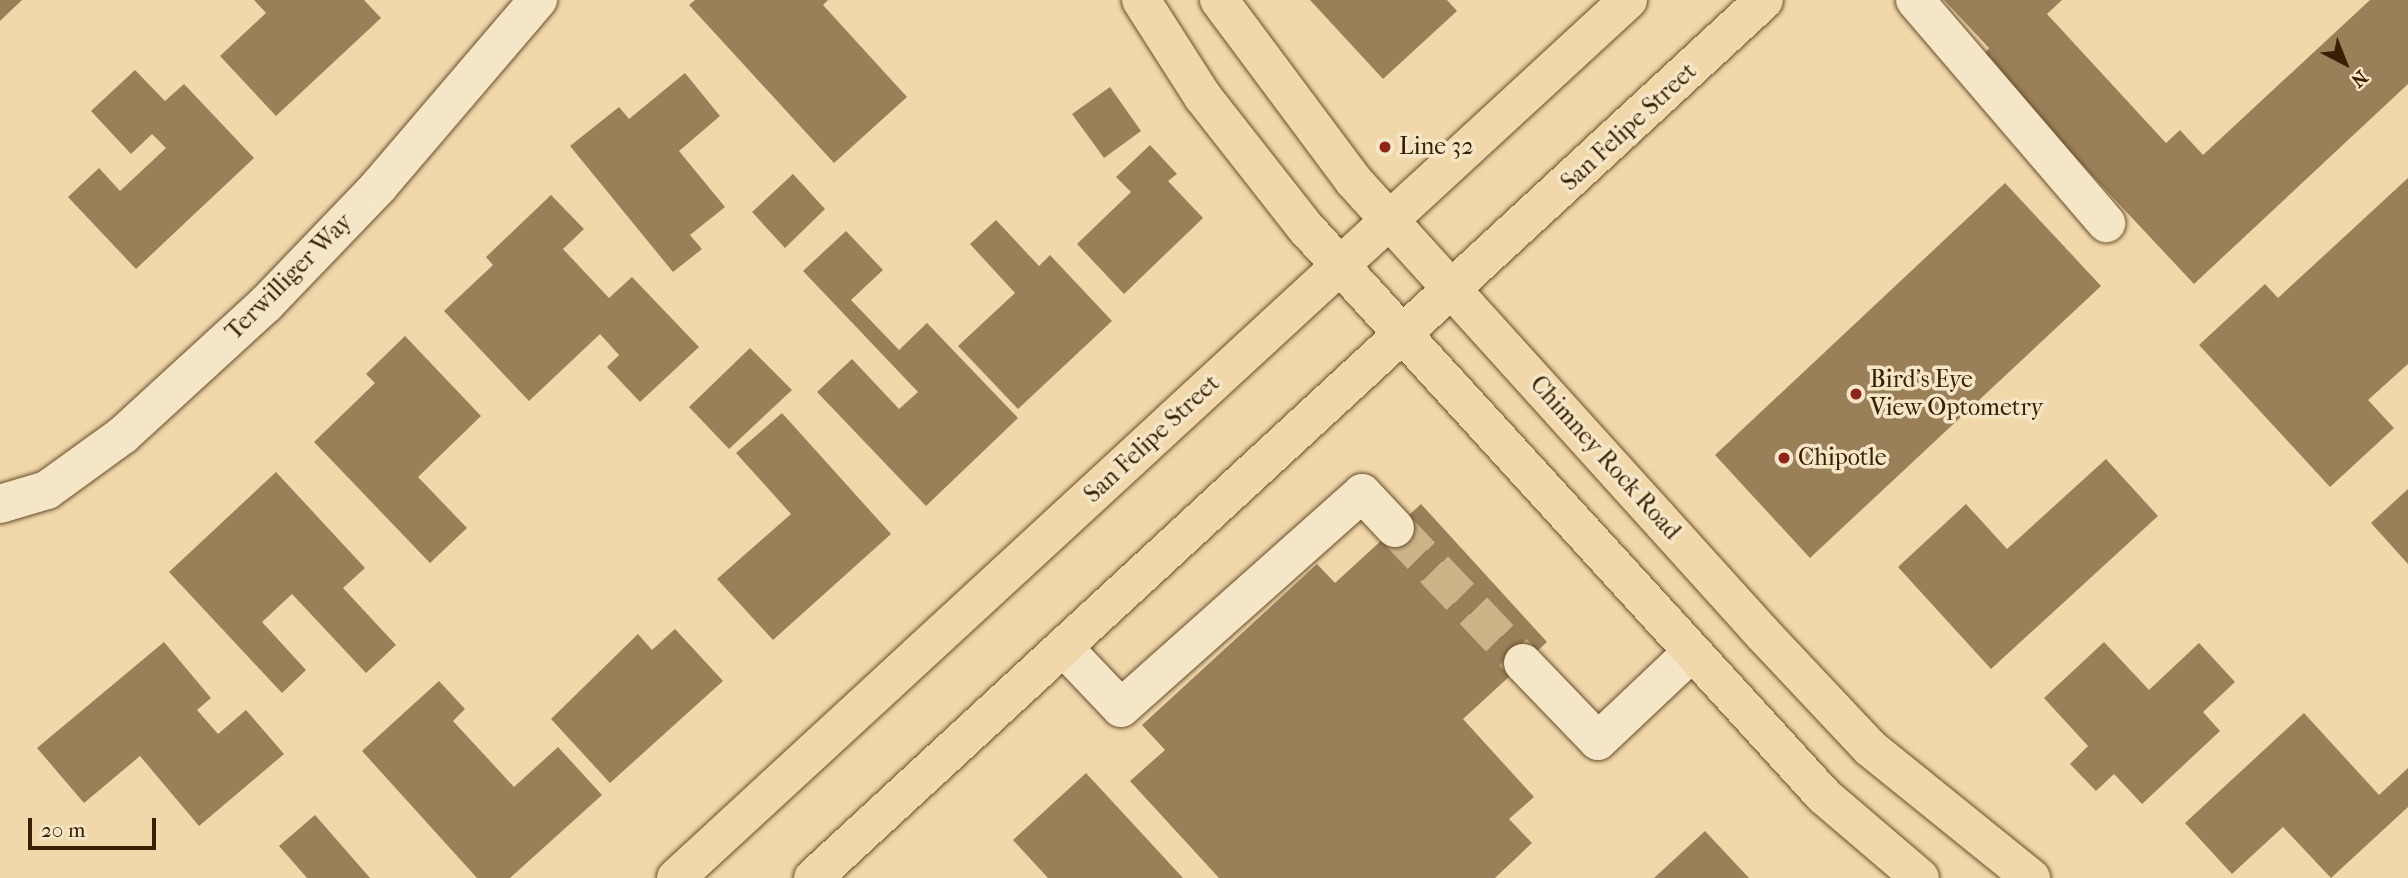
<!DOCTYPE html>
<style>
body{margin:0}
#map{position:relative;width:2408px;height:878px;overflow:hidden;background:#f1d8aa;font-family:"IM FELL French Canon",serif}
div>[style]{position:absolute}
.building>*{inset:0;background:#998059}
.minor-tunnel>*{height:38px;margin-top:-19px;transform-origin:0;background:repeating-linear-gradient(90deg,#ccb388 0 38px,transparent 0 57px)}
.roads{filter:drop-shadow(0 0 2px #674e2c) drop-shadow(0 0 2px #674e2c)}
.minor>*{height:38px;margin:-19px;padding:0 19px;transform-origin:19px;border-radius:19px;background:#f6e6c8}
.major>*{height:38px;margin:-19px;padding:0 19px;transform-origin:19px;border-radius:19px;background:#f1d8aa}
.dots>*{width:19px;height:19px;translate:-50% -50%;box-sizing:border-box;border:4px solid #f6e6c8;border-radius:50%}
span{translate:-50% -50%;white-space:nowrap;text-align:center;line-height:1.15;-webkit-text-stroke:7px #f6e6c8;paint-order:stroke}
.street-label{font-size:24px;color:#392002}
.poi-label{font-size:24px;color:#392002}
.left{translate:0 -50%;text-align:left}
.north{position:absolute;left:2310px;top:28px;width:70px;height:70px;-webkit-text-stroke:5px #f6e6c8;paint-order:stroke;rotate:138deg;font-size:19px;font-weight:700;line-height:28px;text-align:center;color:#392002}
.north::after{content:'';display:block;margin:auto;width:24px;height:32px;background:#392002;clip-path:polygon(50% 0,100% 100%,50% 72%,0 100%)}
.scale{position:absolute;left:28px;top:818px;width:128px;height:32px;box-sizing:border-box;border:4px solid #392002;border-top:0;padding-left:9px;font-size:21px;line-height:24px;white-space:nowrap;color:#392002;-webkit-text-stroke:5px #f6e6c8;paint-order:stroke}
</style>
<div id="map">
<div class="building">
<div style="clip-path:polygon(0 0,22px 0,0 21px)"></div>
<div style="clip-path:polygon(254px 0,364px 0,381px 18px,276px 116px,220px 56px,266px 13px)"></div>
<div style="clip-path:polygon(695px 0,828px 0,823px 5px,907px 97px,834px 163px,689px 5px)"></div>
<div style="clip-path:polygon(1310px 0,1447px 0,1457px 11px,1383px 79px)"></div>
<div style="clip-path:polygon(1944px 0,2062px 0,2047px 14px,2166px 143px,2180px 130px,2203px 155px,2370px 0,2408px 0,2408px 84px,2194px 284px,1982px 58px,1989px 48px)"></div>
<div style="clip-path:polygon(135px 70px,165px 101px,184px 84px,254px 158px,136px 269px,68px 197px,99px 168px,120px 191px,166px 148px,152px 134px,131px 154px,91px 111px)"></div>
<div style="clip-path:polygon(685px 73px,720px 116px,679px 151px,725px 207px,690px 235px,702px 249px,673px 272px,570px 146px,619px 107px,629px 119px)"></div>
<div style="clip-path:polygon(1110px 87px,1141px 131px,1104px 158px,1072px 114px)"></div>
<div style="clip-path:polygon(1150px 145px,1177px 174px,1168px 181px,1203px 218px,1124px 294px,1077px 244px,1131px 192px,1116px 177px)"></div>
<div style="clip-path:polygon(793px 174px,825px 209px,785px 248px,752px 212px)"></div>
<div style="clip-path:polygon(2408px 178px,2408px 364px,2368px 400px,2394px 428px,2330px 487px,2199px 345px,2265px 284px,2278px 298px)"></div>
<div style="clip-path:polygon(2005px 183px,2101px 286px,1810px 558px,1715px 455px)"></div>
<div style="clip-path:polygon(551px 195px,584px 229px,563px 249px,609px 298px,632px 277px,699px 347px,640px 402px,607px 367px,619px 355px,600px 334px,529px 401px,444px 311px,493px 265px,486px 257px)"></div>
<div style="clip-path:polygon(996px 220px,1039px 266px,1050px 255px,1112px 321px,1018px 409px,958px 346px,1015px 293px,970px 244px)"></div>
<div style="clip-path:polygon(846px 231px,883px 270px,851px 300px,899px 350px,927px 323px,1018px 418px,926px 506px,817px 392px,852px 359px,899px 409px,918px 392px,803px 271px)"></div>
<div style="clip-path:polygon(405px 336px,481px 416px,418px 477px,467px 528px,430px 563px,314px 442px,375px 383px,366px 374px)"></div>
<div style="clip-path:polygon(750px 348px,792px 390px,729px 449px,689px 407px)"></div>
<div style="clip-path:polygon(782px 413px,891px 534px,773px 640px,717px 579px,791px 514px,736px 453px)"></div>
<div style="clip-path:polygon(2106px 459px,2158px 516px,1991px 669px,1898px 567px,1966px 504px,2007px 549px)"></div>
<div style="clip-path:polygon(276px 472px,365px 568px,343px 588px,396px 645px,366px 673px,292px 594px,262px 622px,306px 670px,282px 693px,169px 572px)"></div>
<div style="clip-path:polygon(2408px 489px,2408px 564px,2371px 523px)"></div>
<div style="clip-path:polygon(1421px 504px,1547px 642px,1463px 719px,1534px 797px,1509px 819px,1532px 843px,1495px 878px,1219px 878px,1130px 781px,1165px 750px,1142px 725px,1317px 564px,1335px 583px)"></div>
<div style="clip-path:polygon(675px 629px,723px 681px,610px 783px,551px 719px,638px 634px,652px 650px)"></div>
<div style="clip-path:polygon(164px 642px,211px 698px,197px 710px,218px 734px,246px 710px,284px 754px,199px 826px,140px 756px,84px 803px,37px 748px)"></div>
<div style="clip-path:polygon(2104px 642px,2149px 690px,2199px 643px,2235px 682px,2203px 712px,2220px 731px,2142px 804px,2114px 774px,2096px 791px,2070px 764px,2088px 746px,2044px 698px)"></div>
<div style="clip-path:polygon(439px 681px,465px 709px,453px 721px,514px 787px,558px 747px,602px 795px,510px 878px,477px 878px,362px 751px)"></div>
<div style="clip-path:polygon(2304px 713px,2379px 795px,2408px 768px,2408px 807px,2331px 878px,2283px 827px,2232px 874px,2185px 823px)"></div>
<div style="clip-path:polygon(1086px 773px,1183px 878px,1048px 878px,1013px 840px)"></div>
<div style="clip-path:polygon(315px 815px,370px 878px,307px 878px,279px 846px)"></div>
<div style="clip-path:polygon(1705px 831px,1749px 878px,1654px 878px)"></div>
</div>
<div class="minor-tunnel">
<div style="left:1395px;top:528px;width:186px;rotate:46.5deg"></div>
</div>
<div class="roads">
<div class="minor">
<div style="left:1915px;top:0;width:294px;rotate:49.4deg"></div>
<div style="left:0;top:504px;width:49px;rotate:-16.6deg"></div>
<div style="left:47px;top:490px;width:94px;rotate:-35.9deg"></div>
<div style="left:123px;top:435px;width:194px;rotate:-42.5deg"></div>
<div style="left:266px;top:304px;width:163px;rotate:-46.2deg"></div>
<div style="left:379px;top:186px;width:245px;rotate:-49.5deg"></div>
<div style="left:1063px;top:647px;width:84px;rotate:46.4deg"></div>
<div style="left:1121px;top:708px;width:323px;rotate:-41.7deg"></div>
<div style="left:1362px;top:493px;width:48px;rotate:46.7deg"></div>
<div style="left:1523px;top:663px;width:108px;rotate:46.1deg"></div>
<div style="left:1598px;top:741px;width:129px;rotate:-43.4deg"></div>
</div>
<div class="major">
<div style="left:1141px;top:0;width:115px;rotate:57.4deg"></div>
<div style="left:1203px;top:97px;width:165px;rotate:51.9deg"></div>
<div style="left:1305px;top:227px;width:770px;rotate:47.63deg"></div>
<div style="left:1824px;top:796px;width:126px;rotate:40.5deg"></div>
<div style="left:1219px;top:0;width:224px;rotate:53.3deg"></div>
<div style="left:1353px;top:180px;width:613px;rotate:47.91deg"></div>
<div style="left:1764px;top:635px;width:155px;rotate:46.8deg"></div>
<div style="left:1870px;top:748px;width:207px;rotate:38.9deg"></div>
<div style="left:676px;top:878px;width:1295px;rotate:-42.68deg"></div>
<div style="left:813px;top:878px;width:1294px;rotate:-42.71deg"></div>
</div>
</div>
<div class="dots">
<div style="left:1385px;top:147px;background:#8f2418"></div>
<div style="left:1856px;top:394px;background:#8f2418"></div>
<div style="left:1784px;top:458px;background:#8f2418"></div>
</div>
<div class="street-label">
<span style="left:1629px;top:127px;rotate:-43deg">San Felipe Street</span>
<span style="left:289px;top:277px;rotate:-45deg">Terwilliger Way</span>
<span style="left:1152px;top:439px;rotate:-43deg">San Felipe Street</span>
<span style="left:1605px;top:458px;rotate:48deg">Chimney Rock Road</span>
</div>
<div class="poi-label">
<span class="left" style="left:1399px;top:147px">Line 32</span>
<span class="left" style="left:1870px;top:394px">Bird's Eye<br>View Optometry</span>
<span class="left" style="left:1798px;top:458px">Chipotle</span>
</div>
<div class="north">N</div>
<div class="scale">20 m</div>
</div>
